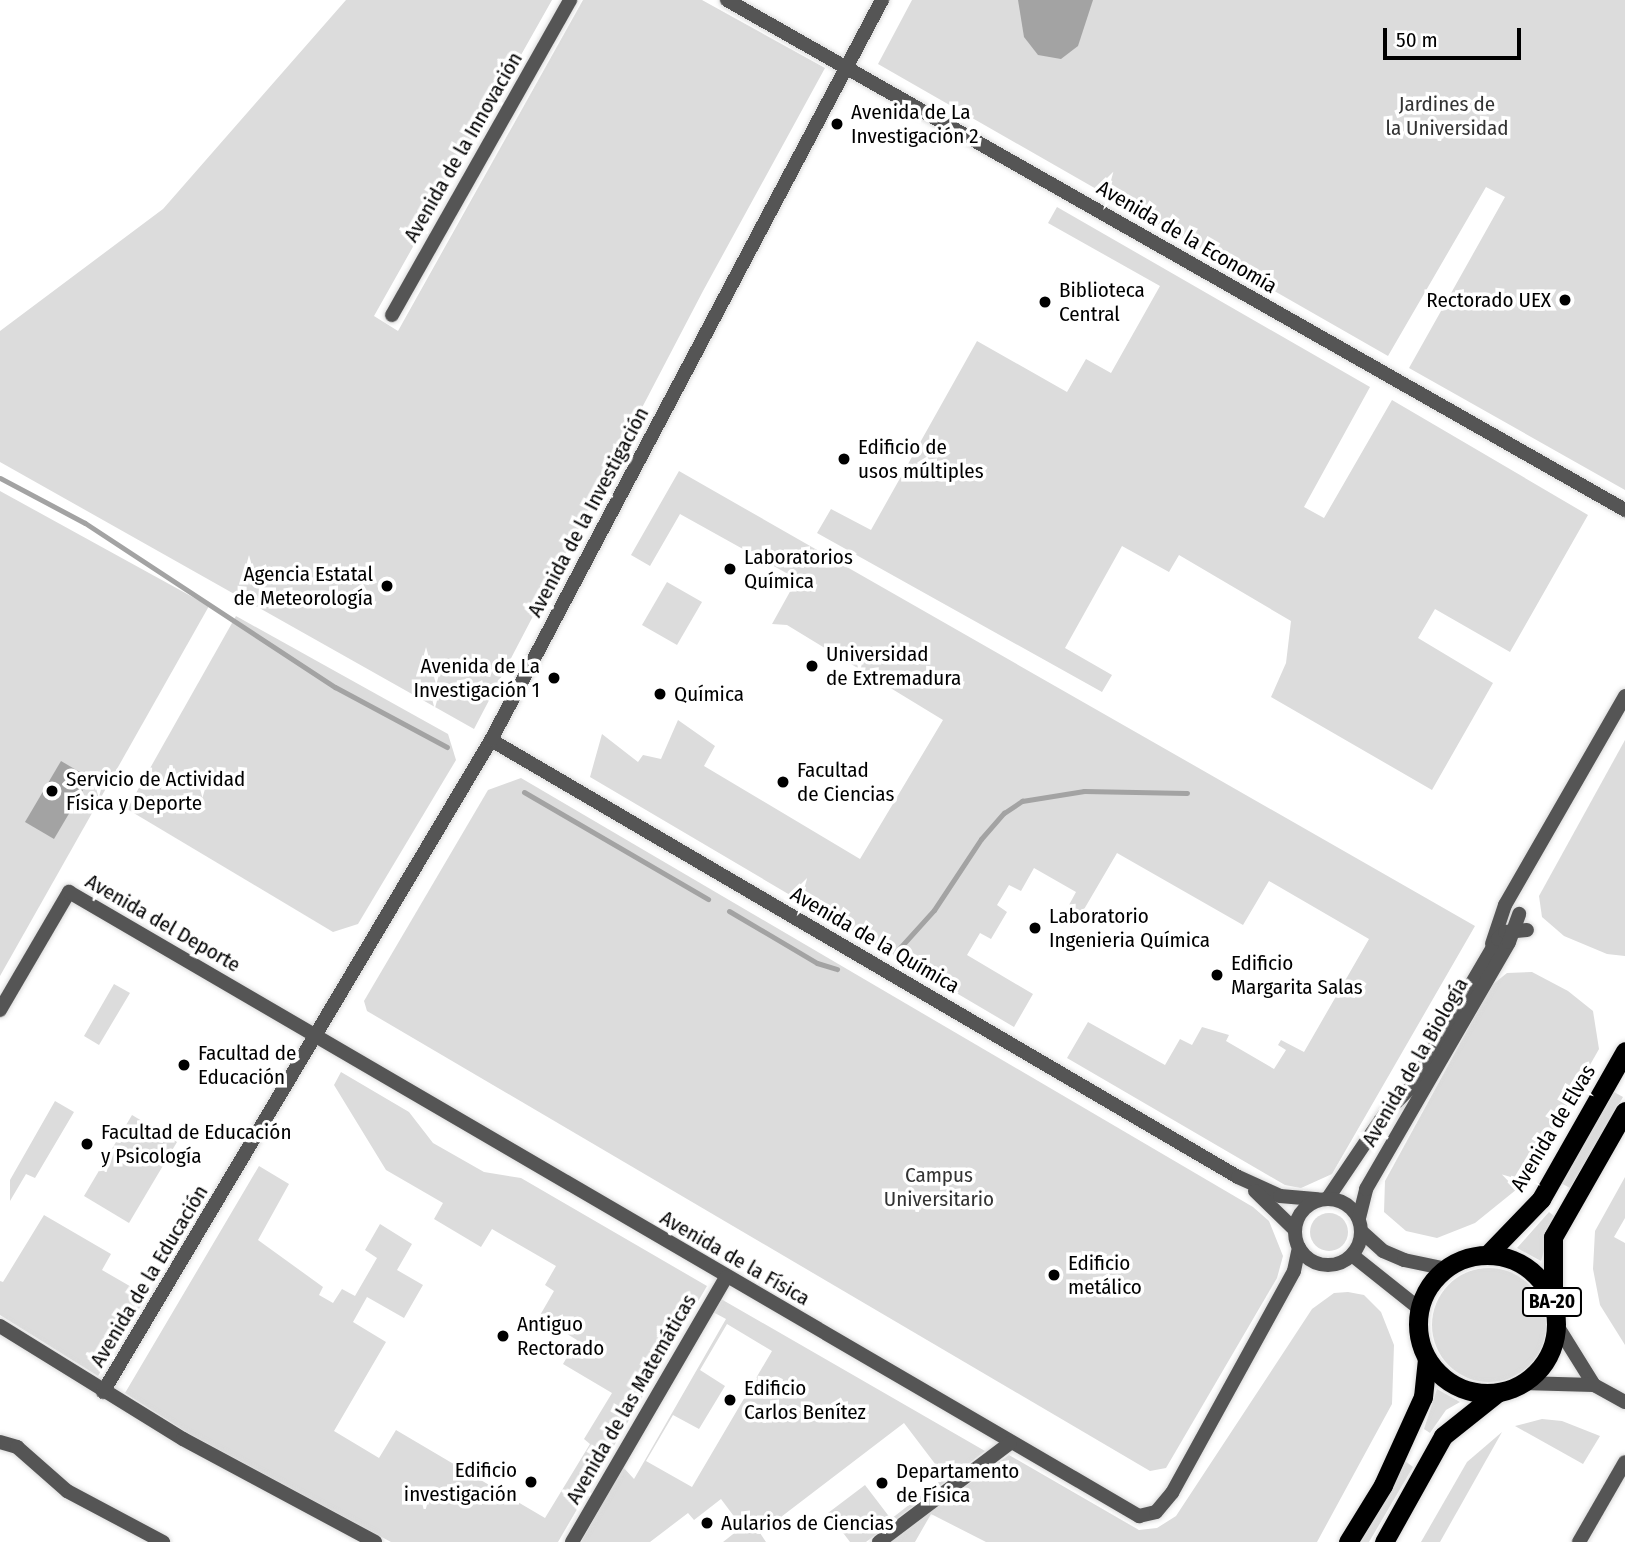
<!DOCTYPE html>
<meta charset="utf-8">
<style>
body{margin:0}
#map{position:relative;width:1625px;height:1542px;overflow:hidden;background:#fff;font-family:"Fira Sans Condensed",sans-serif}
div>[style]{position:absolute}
.green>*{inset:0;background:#dcdcdc}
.round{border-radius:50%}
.water>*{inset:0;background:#a3a3a3}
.stream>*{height:5px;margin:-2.5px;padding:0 2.5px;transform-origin:2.5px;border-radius:2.5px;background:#a3a3a3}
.roads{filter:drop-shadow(0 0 2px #dbdbdb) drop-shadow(0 0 2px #dbdbdb)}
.minor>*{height:14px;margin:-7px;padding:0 7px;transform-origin:7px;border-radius:7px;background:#555}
.minor>.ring{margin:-7px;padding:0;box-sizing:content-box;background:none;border:14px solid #555;border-radius:50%}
.trunk>*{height:19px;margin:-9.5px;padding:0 9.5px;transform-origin:9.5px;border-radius:9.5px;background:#000}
.trunk>.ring{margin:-9.5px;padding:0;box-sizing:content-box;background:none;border:19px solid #000;border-radius:50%}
.dots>*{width:19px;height:19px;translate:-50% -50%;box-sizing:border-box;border:4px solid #fff;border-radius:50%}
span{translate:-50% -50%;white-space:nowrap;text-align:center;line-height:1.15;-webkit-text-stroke:7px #fff;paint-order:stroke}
.shield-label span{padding:2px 5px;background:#fff;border:2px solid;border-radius:5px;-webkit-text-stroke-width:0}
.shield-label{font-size:19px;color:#000;font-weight:700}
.park-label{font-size:21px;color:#333}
.poi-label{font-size:21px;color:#000}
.left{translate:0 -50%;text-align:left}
.right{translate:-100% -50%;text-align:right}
.street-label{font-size:21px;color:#000}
.scale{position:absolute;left:1383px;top:28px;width:138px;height:32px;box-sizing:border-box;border:4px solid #000;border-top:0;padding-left:9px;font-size:21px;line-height:24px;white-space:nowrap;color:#000;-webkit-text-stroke:5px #fff;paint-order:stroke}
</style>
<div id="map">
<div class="green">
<div style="clip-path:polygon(346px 0,552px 0,374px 316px,398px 331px,583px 0,702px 0,825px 68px,703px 291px,474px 729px,0 462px,0 331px,163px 209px)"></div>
<div style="clip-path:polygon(912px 0,1625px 0,1625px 490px,1409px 368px,1505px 197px,1486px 187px,1388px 356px,878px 64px)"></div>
<div style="clip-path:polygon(1057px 207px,1370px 387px,1304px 507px,1324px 518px,1392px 400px,1588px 515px,1510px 652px,1435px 609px,1418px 638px,1493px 683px,1432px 790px,1271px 697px,1286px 663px,1291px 621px,1179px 555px,1169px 572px,1122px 546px,1065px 648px,1112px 675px,1102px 692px,817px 533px,831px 509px,871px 530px,977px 341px,1067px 392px,1086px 359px,1111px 373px,1160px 286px,1048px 223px)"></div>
<div style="clip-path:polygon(679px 471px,1475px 926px,1332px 1174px,1301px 1188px,1285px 1185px,1067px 1058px,1088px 1022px,1165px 1065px,1180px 1039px,1192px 1045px,1202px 1027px,1229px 1035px,1226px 1041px,1274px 1069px,1286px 1050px,1278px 1045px,1281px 1040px,1304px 1052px,1369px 939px,1269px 881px,1243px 925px,1117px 853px,1076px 923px,1063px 916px,1076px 892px,1034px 868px,1021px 891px,1009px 885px,997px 905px,1007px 912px,991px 939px,980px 933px,967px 955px,1033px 994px,1014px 1027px,590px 777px,602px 734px,638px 762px,643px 755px,661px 759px,678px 720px,715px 746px,704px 766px,860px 859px,943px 720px,787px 625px,772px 624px,797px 579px,680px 514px,650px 566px,631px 555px)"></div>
<div style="clip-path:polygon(0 491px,209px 606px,0 976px)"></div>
<div style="clip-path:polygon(667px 582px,702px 602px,677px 645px,642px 625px)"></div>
<div style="clip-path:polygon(236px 616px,448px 734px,456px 760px,358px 924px,333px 932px,127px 809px)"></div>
<div style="clip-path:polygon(1625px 740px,1625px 956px,1607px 954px,1564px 936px,1542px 917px,1539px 896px)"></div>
<div style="clip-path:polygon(521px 778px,1253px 1207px,1269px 1221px,1283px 1256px,1277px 1278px,1166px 1468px,1150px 1471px,367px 1011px,364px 1001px,488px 790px)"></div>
<div style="clip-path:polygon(1532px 972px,1568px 991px,1593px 1011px,1599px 1049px,1522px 1185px,1475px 1223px,1437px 1238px,1406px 1231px,1384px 1212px,1385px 1181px,1492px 985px,1507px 973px)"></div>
<div style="clip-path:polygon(114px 984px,130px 993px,99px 1045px,84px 1036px)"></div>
<div style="clip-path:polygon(341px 1072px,409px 1112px,433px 1143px,484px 1172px,521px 1178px,707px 1286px,558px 1542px,391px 1542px,188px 1433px,125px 1393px,259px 1166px,289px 1184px,258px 1240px,323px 1287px,319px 1295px,333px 1303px,342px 1289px,355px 1296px,377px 1258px,365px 1250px,380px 1224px,412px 1244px,397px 1270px,423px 1285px,404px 1318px,367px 1297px,353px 1322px,386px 1342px,334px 1431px,379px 1458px,396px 1430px,545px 1518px,590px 1444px,584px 1439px,612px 1393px,563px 1364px,577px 1340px,539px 1317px,554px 1291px,545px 1285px,556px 1266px,492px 1229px,481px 1247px,434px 1219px,443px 1203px,386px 1170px,334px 1085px)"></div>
<div style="clip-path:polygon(1614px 1092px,1623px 1097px,1570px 1188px,1561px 1183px)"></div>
<div style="clip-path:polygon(55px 1101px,74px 1112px,35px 1178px,26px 1174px,10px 1201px,10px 1180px)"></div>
<div style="clip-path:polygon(132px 1115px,177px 1142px,129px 1223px,84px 1196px)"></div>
<div style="clip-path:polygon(1625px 1177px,1625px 1218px,1614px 1237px,1625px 1243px,1625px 1345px,1600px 1305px,1593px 1269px,1595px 1231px)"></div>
<div style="clip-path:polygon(1549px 1212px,1554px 1216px,1541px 1261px,1517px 1248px)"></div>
<div class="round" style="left:1310px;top:1213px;width:38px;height:38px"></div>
<div style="clip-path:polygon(44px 1215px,111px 1254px,102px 1270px,147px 1296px,98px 1376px,0 1315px,0 1281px,3px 1282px)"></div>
<div class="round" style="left:1432px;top:1268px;width:114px;height:114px"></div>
<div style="clip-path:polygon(1348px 1292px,1364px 1295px,1381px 1312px,1394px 1345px,1392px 1404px,1317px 1542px,986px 1542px,931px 1514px,915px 1542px,889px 1542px,1009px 1455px,1139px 1530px,1157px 1528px,1176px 1516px,1312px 1309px,1334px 1293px)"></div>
<div style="clip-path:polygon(evenodd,721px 1299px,985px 1451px,866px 1542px,850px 1542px,828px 1513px,865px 1485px,891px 1519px,945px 1477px,904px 1423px,760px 1533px,766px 1542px,723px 1542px,742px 1527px,721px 1499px,694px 1520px,688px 1513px,650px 1542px,581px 1542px,623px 1467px,634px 1479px,645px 1460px,726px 1319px,713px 1312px,721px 1299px,727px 1324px,772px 1351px,692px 1487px,646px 1461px,673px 1415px,699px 1429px,725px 1386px,700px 1370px,727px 1324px)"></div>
<div style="clip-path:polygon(1437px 1389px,1460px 1402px,1446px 1410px,1430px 1433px,1424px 1429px)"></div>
<div style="clip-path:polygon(1542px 1419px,1562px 1421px,1600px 1436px,1583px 1464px,1515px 1426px)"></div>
<div style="clip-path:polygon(1502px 1432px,1440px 1542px,1421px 1542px,1467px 1462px)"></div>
<div style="clip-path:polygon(1405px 1461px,1413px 1467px,1369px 1542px,1357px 1542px)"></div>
</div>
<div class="water">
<div style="clip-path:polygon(1018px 0,1093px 0,1078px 46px,1061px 59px,1038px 55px,1024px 37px)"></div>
<div style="clip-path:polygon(61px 761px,90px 778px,54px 839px,25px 822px)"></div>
</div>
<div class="stream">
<div style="left:0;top:478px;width:96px;rotate:27.9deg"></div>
<div style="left:85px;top:523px;width:299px;rotate:33.3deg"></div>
<div style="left:335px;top:687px;width:127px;rotate:28.2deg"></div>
<div style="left:524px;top:792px;width:213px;rotate:30.2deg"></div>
<div style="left:729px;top:911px;width:102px;rotate:30.6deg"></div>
<div style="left:817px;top:963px;width:21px;rotate:17deg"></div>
<div style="left:897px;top:951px;width:55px;rotate:-47.9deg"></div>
<div style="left:934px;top:910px;width:85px;rotate:-56.5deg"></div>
<div style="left:981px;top:839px;width:35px;rotate:-49deg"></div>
<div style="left:1004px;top:813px;width:22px;rotate:-34deg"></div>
<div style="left:1022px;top:801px;width:63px;rotate:-9.2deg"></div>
<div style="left:1084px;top:791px;width:103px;rotate:1.1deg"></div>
</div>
<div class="roads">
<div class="minor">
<div style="left:727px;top:0;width:1033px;rotate:29.59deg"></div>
<div style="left:392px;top:315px;width:362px;rotate:-60.5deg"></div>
<div style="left:491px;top:740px;width:865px;rotate:30.33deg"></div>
<div style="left:1238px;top:1177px;width:46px;rotate:24.3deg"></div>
<div style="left:1280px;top:1196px;width:38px;rotate:5deg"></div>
<div style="left:1492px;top:944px;width:41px;rotate:-71.6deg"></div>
<div style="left:1505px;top:905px;width:241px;rotate:-60.1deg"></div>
<div style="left:0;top:1010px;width:137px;rotate:-59.7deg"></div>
<div style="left:69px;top:892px;width:1239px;rotate:30.25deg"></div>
<div style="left:1139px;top:1516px;width:17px;rotate:-13deg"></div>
<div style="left:1156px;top:1512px;width:25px;rotate:-50deg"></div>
<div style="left:1172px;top:1493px;width:253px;rotate:-61.2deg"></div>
<div style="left:1294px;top:1271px;width:24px;rotate:-78deg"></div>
<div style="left:1255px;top:1191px;width:56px;rotate:44.3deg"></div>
<div style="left:1328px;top:1198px;width:100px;rotate:-56deg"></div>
<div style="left:1384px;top:1115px;width:39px;rotate:-46deg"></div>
<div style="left:1411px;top:1087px;width:172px;rotate:-59.6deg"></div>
<div style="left:1498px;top:939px;width:10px;rotate:-45deg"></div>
<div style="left:1505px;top:932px;width:22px;rotate:-5deg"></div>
<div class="ring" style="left:1295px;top:1199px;width:52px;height:52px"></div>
<div style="left:1359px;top:1218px;width:30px;rotate:-76deg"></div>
<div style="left:1366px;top:1189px;width:285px;rotate:-59.9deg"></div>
<div style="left:1509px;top:942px;width:30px;rotate:-70deg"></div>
<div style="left:1362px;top:1232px;width:28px;rotate:42deg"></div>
<div style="left:1383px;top:1251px;width:23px;rotate:23deg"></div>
<div style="left:1404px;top:1260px;width:44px;rotate:11.8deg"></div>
<div style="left:1352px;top:1255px;width:87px;rotate:38.5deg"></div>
<div style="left:1556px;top:1324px;width:72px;rotate:58.1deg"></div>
<div style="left:1594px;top:1385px;width:35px;rotate:29deg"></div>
<div style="left:0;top:1326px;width:215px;rotate:31.7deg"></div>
<div style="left:183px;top:1439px;width:218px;rotate:28.2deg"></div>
<div style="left:1522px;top:1383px;width:72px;rotate:1.6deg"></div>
<div style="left:103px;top:1392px;width:759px;rotate:-59.24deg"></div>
<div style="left:491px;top:740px;width:837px;rotate:-62.15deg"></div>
<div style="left:0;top:1442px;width:18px;rotate:16deg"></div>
<div style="left:17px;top:1447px;width:67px;rotate:41.3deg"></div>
<div style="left:67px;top:1491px;width:109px;rotate:28deg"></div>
<div style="left:572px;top:1542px;width:306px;rotate:-59.8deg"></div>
<div style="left:879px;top:1542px;width:164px;rotate:-37.1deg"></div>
<div style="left:1579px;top:1542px;width:92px;rotate:-60.1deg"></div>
</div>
<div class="trunk">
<div style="left:1487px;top:1255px;width:78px;rotate:-46deg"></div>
<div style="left:1541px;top:1199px;width:170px;rotate:-60.4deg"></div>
<div class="ring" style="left:1418px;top:1255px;width:119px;height:119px"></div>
<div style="left:1553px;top:1300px;width:63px;rotate:-90deg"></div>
<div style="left:1553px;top:1237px;width:145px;rotate:-60.3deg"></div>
<div style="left:1348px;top:1542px;width:67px;rotate:-58.4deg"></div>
<div style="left:1383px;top:1485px;width:97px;rotate:-65.6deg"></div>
<div style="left:1423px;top:1397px;width:38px;rotate:-84deg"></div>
<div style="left:1384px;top:1542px;width:121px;rotate:-60.9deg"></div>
<div style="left:1443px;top:1436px;width:69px;rotate:-38.5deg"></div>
</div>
</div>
<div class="dots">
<div style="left:837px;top:124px;background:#000"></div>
<div style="left:1565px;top:300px;background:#000"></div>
<div style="left:1045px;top:302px;background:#000"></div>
<div style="left:844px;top:459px;background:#000"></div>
<div style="left:730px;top:569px;background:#000"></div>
<div style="left:387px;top:586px;background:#000"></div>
<div style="left:812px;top:666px;background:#000"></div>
<div style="left:554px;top:678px;background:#000"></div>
<div style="left:660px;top:694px;background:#000"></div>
<div style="left:783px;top:782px;background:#000"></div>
<div style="left:52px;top:791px;background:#000"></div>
<div style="left:1035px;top:928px;background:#000"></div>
<div style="left:1217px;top:975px;background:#000"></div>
<div style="left:184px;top:1065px;background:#000"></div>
<div style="left:87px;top:1144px;background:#000"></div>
<div style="left:1054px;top:1275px;background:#000"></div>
<div style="left:503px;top:1336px;background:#000"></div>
<div style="left:730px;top:1400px;background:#000"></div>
<div style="left:531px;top:1482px;background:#000"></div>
<div style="left:882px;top:1483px;background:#000"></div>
<div style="left:707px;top:1523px;background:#000"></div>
</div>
<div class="shield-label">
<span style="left:1552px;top:1302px">BA-20</span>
</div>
<div class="park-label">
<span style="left:1447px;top:116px">Jardines de<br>la Universidad</span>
<span style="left:939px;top:1187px">Campus<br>Universitario</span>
</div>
<div class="poi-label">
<span class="left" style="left:851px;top:124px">Avenida de La<br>Investigación 2</span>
<span class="left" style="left:1059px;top:302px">Biblioteca<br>Central</span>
<span class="right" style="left:1551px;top:300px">Rectorado UEX</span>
<span class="left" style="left:858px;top:459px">Edificio de<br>usos múltiples</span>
<span class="left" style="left:744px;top:569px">Laboratorios<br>Química</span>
<span class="right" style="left:373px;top:586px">Agencia Estatal<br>de Meteorología</span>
<span class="left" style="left:826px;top:666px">Universidad<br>de Extremadura</span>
<span class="right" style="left:540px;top:678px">Avenida de La<br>Investigación 1</span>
<span class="left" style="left:674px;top:694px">Química</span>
<span class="left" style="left:797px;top:782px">Facultad<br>de Ciencias</span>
<span class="left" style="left:66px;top:791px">Servicio de Actividad<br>Física y Deporte</span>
<span class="left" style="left:1049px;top:928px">Laboratorio<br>Ingenieria Química</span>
<span class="left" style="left:1231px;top:975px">Edificio<br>Margarita Salas</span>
<span class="left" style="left:198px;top:1065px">Facultad de<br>Educación</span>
<span class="left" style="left:101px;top:1144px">Facultad de Educación<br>y Psicología</span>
<span class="left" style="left:1068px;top:1275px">Edificio<br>metálico</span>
<span class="left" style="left:517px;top:1336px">Antiguo<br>Rectorado</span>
<span class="left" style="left:744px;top:1400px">Edificio<br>Carlos Benítez</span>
<span class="right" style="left:517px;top:1482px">Edificio<br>investigación</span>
<span class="left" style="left:896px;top:1483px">Departamento<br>de Física</span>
<span class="left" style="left:721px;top:1523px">Aularios de Ciencias</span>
</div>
<div class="street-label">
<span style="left:463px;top:147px;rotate:-60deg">Avenida de la Innovación</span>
<span style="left:1187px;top:237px;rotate:30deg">Avenida de la Economía</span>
<span style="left:588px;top:512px;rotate:-62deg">Avenida de la Investigación</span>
<span style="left:163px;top:923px;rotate:30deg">Avenida del Deporte</span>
<span style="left:875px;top:940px;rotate:30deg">Avenida de la Química</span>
<span style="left:1415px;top:1062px;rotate:-60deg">Avenida de la Biología</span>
<span style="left:1553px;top:1128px;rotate:-59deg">Avenida de Elvas</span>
<span style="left:735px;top:1258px;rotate:30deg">Avenida de la Física</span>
<span style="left:149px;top:1276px;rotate:-59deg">Avenida de la Educación</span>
<span style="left:631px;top:1399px;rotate:-60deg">Avenida de las Matemáticas</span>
</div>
<div class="scale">50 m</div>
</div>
